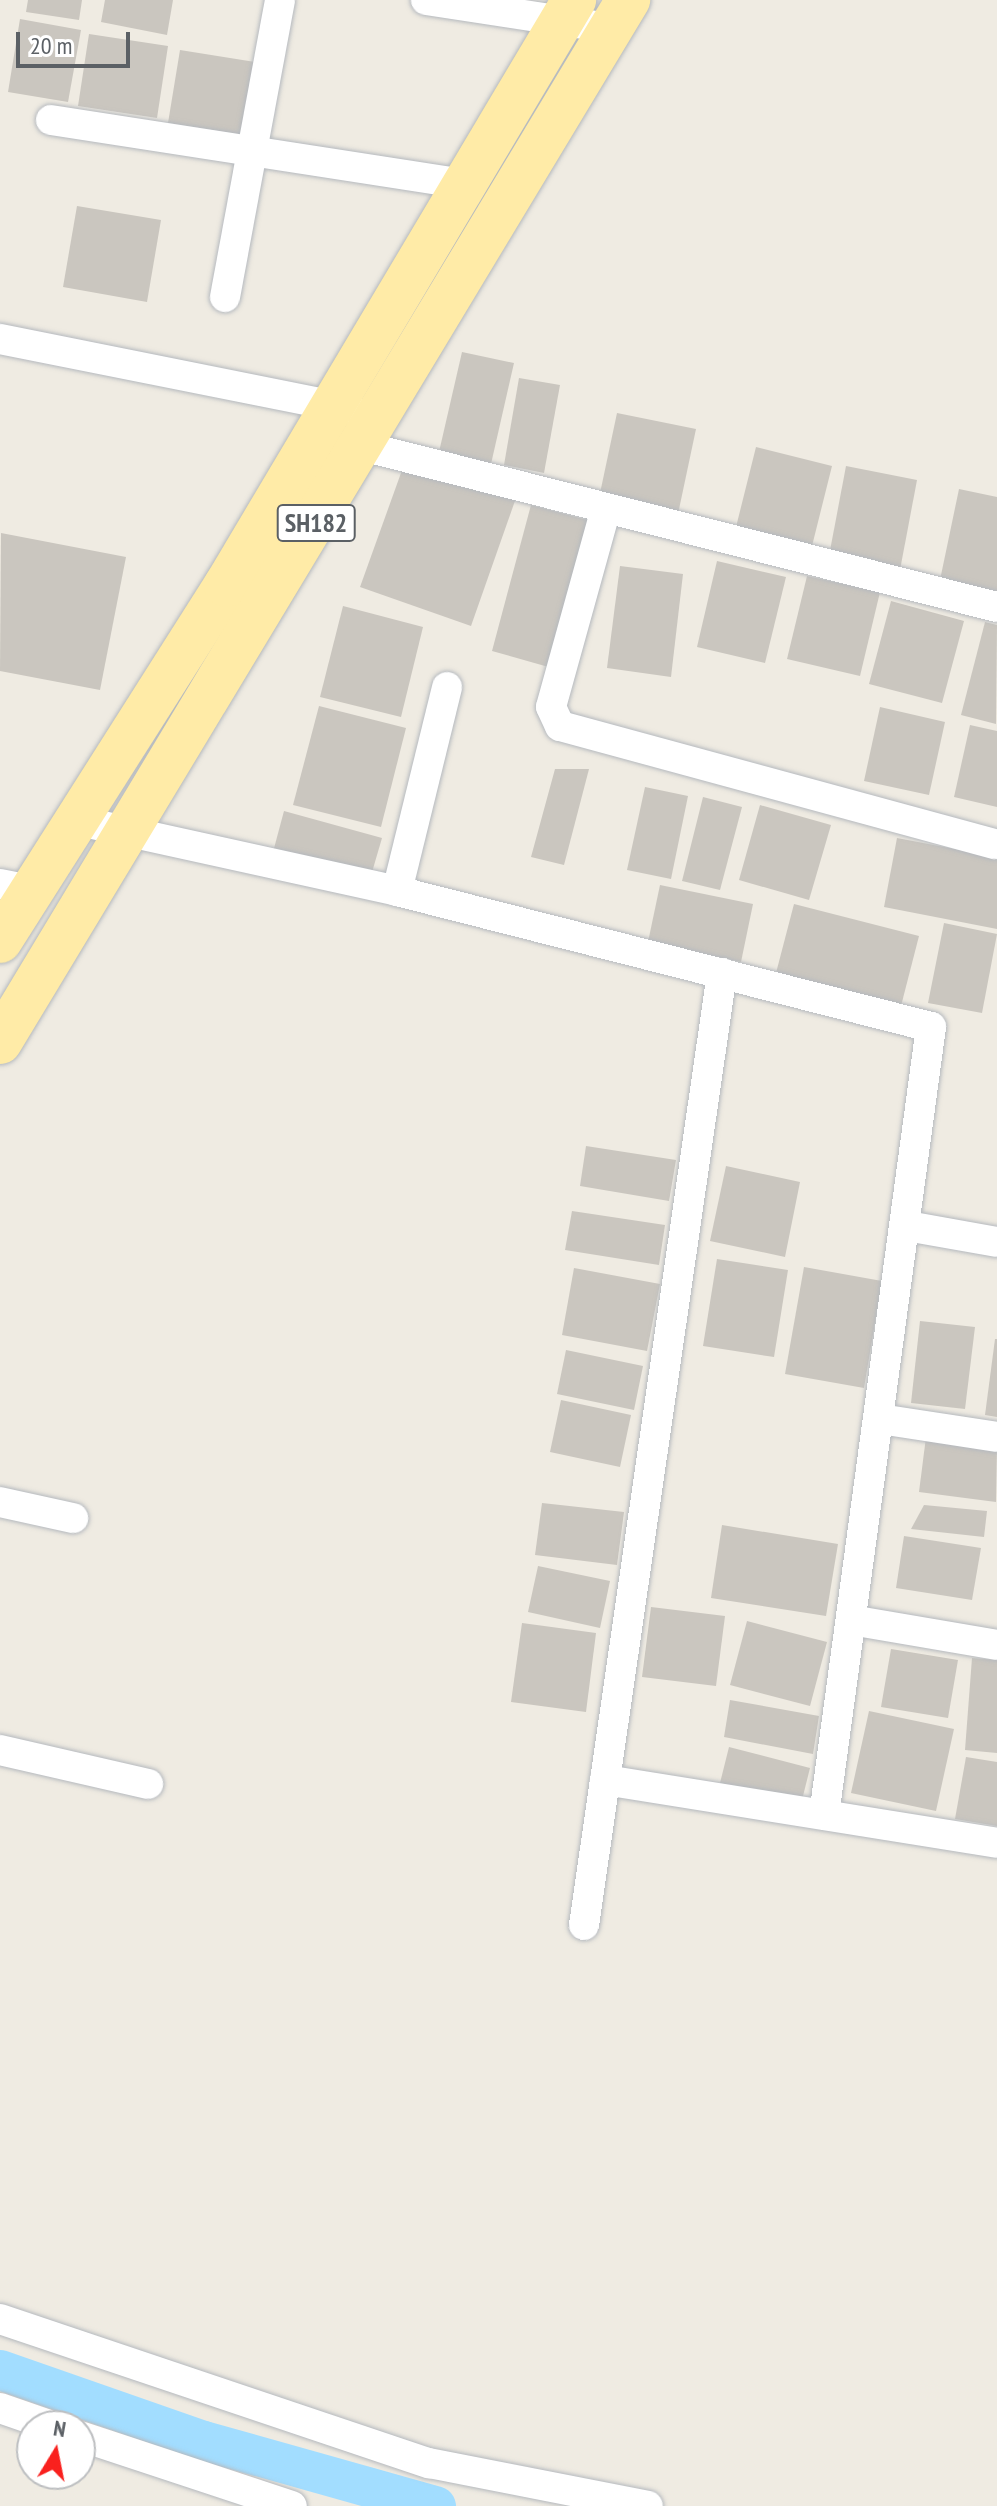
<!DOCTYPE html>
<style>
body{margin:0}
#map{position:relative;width:997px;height:2506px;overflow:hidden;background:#efebe2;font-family:"PT Sans Narrow",sans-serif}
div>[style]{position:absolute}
.canal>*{height:40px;margin:-20px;padding:0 20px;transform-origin:20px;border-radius:20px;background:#a2ddff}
.building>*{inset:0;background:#cac6bf}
.roads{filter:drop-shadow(0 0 2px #b5b9be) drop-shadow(0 0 2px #b5b9be)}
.minor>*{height:30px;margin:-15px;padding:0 15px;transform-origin:15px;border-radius:15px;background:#fff}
.primary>*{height:44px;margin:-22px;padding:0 22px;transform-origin:22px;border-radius:22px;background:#ffeba7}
span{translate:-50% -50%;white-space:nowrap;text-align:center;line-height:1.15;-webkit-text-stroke:7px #fff;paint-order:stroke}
.shield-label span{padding:2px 6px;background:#fff;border:2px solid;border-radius:6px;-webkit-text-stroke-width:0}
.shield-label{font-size:26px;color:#5b6065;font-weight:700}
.north{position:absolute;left:16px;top:2410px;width:80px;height:80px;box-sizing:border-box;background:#fff;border:2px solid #bdbfc1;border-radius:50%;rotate:10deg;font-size:22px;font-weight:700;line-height:32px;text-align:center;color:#5b6065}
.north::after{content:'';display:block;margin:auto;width:28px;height:36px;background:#f9211e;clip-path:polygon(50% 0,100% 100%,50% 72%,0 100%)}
.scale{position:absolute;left:16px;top:32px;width:114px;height:36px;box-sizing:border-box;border:4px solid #5b6065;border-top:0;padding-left:10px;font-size:24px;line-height:28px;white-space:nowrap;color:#5b6065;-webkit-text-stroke:6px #fff;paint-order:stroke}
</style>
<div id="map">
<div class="canal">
<div style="left:0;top:2370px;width:216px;rotate:19.2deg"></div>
<div style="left:204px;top:2441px;width:241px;rotate:15.7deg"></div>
</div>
<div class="building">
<div style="clip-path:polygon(28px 0,82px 0,79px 20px,26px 12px)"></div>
<div style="clip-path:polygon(105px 0,173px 0,167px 35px,101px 22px)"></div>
<div style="clip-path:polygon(20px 19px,81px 30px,68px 102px,8px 92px)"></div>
<div style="clip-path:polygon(89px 34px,168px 46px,157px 118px,78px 106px)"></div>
<div style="clip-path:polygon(180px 50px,255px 62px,243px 135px,168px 123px)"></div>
<div style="clip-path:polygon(77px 206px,161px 220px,147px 302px,63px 287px)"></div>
<div style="clip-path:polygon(462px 352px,514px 363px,491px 464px,439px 452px)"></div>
<div style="clip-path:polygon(519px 378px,560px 385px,544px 473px,504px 465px)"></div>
<div style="clip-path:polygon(617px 413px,696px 429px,678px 514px,599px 498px)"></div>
<div style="clip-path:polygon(756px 447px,832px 466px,811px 550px,735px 531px)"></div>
<div style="clip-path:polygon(406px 459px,516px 498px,471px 626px,360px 587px)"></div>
<div style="clip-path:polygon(846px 466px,917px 480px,900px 570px,829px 556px)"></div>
<div style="clip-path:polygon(959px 489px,997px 497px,997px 592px,940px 580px)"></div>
<div style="clip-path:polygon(531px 505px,591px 521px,552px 668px,492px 651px)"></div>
<div style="clip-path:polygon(1px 533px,126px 557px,100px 690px,0 671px)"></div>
<div style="clip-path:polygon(717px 561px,786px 577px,765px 663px,697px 647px)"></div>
<div style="clip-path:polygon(620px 566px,683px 574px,671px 677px,607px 668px)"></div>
<div style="clip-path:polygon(807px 576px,880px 592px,860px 676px,787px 659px)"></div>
<div style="clip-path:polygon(891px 601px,964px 621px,942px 703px,869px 684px)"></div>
<div style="clip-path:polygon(343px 606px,423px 627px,401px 717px,320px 697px)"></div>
<div style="clip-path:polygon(985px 622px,997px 625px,996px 724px,961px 715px)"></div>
<div style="clip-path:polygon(319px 706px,406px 728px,381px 827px,293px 805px)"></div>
<div style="clip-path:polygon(880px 707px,945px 722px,929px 795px,864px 781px)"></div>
<div style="clip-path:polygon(970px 725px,997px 731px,997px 807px,954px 797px)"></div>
<div style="clip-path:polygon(555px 769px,589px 769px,564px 865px,531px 857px)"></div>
<div style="clip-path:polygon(645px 787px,688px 796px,671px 879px,627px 870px)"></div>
<div style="clip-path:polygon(703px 797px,742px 807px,720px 890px,682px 881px)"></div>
<div style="clip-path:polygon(760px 805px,831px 825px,809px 900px,739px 880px)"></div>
<div style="clip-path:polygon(284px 811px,382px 838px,370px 879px,273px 852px)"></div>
<div style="clip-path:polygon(897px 838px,997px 857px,997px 929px,884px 907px)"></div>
<div style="clip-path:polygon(660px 885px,753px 904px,741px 962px,648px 942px)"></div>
<div style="clip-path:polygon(794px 904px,919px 936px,901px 1006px,776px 973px)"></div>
<div style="clip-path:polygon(944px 923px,997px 934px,982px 1013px,928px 1003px)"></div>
<div style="clip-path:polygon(586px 1146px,676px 1160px,669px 1201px,580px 1186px)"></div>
<div style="clip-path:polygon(726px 1166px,800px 1182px,785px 1257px,710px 1241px)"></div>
<div style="clip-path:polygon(572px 1211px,665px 1225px,659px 1265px,565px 1250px)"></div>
<div style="clip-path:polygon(717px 1259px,788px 1270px,774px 1357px,703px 1346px)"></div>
<div style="clip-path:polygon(804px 1267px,882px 1281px,864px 1388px,785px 1374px)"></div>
<div style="clip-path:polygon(574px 1268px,660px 1284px,647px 1351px,562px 1335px)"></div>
<div style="clip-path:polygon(920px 1321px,975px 1327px,965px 1409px,911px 1403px)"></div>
<div style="clip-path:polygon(995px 1339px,997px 1339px,997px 1417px,985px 1415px)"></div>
<div style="clip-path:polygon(566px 1350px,643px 1366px,634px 1410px,557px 1394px)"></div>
<div style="clip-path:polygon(561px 1400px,631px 1415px,620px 1467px,550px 1452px)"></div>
<div style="clip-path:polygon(926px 1437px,997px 1447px,996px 1502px,919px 1492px)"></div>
<div style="clip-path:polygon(542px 1503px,624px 1512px,617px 1565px,535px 1555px)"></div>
<div style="clip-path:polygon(924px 1505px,987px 1511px,984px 1537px,911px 1529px)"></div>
<div style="clip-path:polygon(722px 1525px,838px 1544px,826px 1616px,711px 1598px)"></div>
<div style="clip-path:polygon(904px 1536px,981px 1548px,972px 1600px,896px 1588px)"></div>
<div style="clip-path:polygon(538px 1566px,610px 1581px,600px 1628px,528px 1612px)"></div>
<div style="clip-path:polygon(651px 1607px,725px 1616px,716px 1686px,642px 1677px)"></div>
<div style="clip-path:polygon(747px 1621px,827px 1642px,810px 1706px,730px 1685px)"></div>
<div style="clip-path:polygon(522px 1623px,596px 1633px,586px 1712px,511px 1702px)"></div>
<div style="clip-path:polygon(891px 1649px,958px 1660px,948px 1718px,881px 1707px)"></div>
<div style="clip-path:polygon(972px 1658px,997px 1660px,997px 1753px,965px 1750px)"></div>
<div style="clip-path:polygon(730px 1700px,819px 1716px,813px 1754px,724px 1737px)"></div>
<div style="clip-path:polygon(869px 1711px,954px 1729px,936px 1811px,851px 1793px)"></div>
<div style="clip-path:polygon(729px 1747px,810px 1768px,801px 1804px,720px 1783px)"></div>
<div style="clip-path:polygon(966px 1757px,997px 1762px,997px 1826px,955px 1819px)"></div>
</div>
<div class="roads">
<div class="minor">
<div style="left:426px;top:0;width:185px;rotate:8.7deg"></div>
<div style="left:51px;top:120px;width:418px;rotate:8.8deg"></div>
<div style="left:225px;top:297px;width:302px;rotate:-79.5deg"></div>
<div style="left:0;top:339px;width:358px;rotate:11.3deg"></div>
<div style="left:362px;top:446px;width:655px;rotate:14.23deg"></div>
<div style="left:605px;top:512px;width:202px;rotate:105.5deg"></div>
<div style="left:551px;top:707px;width:21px;rotate:65deg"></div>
<div style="left:560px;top:726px;width:451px;rotate:15.2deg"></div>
<div style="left:75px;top:820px;width:330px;rotate:12.4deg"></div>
<div style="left:397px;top:891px;width:551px;rotate:14.29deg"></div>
<div style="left:931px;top:1027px;width:795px;rotate:97.73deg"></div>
<div style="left:0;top:884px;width:31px;rotate:11deg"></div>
<div style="left:397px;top:891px;width:210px;rotate:-76.2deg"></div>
<div style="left:907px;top:1226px;width:91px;rotate:10.1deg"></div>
<div style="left:880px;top:1419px;width:118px;rotate:8.7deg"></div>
<div style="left:0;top:1502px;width:75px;rotate:12.4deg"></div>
<div style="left:851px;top:1620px;width:148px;rotate:9.7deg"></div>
<div style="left:0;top:1750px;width:152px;rotate:12.9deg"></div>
<div style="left:605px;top:1780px;width:397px;rotate:9.1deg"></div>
<div style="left:584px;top:1925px;width:962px;rotate:-81.75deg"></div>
<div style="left:0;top:2319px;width:453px;rotate:18.6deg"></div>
<div style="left:429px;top:2463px;width:223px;rotate:11.1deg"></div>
<div style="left:0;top:2408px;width:55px;rotate:19.1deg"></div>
<div style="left:80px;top:2436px;width:223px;rotate:18.3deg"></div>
</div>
<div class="primary">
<div style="left:0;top:941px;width:422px;rotate:-57.6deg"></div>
<div style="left:226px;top:585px;width:681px;rotate:-59.25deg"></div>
<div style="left:0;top:1042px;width:1217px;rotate:-58.92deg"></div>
</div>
</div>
<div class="shield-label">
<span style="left:316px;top:523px">SH182</span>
</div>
<div class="north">N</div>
<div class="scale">20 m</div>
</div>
